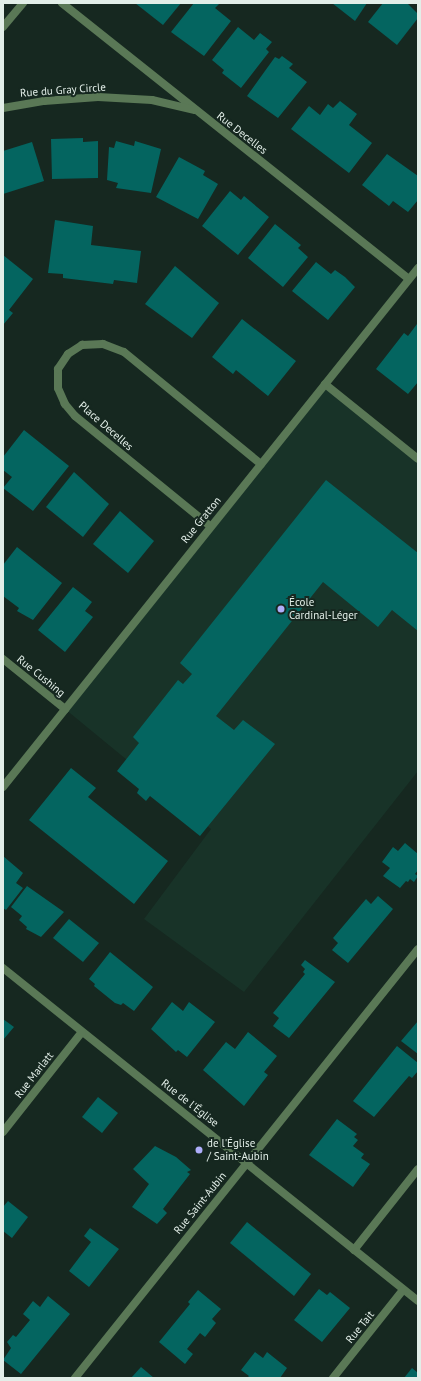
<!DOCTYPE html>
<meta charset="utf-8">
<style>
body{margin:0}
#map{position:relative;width:421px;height:1381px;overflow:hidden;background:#162820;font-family:"PT Sans",sans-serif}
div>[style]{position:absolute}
.built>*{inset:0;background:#183328}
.building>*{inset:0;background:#046560}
.service>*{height:8px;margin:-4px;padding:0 4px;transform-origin:4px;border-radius:4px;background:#5a7856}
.minor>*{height:8px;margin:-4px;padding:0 4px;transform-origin:4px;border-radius:4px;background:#5a7856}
.dots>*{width:11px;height:11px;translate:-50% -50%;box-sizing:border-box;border:2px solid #162820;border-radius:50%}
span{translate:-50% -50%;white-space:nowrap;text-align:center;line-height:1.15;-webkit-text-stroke:4px #162820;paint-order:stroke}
.street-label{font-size:11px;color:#e2eee8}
.poi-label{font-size:11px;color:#e2eee8}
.left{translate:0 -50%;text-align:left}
.frame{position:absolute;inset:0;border:4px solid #e2eee8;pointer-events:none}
</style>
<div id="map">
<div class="built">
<div style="clip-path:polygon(325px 384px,418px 459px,418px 771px,244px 992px,144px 919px,211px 829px,65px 709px)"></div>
</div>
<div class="building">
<div style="clip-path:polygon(135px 3px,181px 3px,163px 25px)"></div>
<div style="clip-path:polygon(194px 3px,220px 3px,215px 8px,231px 21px,204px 56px,171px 32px)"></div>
<div style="clip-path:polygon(332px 3px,367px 3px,355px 21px)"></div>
<div style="clip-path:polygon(383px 3px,407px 3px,418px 14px,418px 18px,397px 45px,368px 22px)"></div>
<div style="clip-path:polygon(238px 27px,254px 40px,260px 33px,272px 42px,266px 49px,269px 52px,241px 88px,222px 73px,224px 70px,212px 60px)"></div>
<div style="clip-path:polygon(282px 56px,293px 64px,289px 68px,307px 82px,278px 118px,247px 96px,275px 57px,279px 59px)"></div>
<div style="clip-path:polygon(340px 101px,357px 114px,349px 125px,372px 143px,349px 173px,291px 129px,309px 106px,320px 115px,328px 104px,333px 108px)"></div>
<div style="clip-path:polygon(83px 138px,83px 142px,98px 141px,98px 178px,52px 179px,51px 139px)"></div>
<div style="clip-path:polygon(116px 141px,134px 146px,135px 141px,161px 149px,151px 193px,116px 188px,118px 183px,107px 180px,109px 147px,114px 148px)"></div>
<div style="clip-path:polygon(32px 142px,44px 181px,3px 194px,3px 151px)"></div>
<div style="clip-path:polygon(387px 154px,418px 176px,418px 200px,408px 212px,393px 201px,389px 206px,362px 185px)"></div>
<div style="clip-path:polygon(179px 157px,205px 171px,203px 175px,218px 184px,198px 219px,156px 197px)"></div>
<div style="clip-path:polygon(230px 191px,241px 200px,244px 196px,269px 217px,238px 255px,202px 226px)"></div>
<div style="clip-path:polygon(55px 220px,93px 226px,91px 245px,141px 251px,137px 283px,114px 280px,113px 284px,63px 278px,63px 274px,48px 273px)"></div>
<div style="clip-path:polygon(275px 224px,301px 245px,298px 248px,308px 257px,283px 287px,248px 258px)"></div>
<div style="clip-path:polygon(3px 255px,33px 279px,9px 310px,13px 313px,3px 325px)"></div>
<div style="clip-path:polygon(316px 262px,331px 274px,335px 270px,345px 277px,355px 287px,328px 320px,292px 291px)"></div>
<div style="clip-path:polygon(175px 266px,219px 303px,192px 338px,145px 304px)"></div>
<div style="clip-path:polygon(242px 319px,296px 361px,268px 396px,236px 370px,233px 374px,212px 357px)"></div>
<div style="clip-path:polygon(417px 324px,418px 382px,408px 394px,376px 369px,404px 333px,408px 336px)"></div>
<div style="clip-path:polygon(24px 430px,69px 466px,33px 511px,3px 488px,12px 477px,3px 470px,3px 457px)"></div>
<div style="clip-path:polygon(74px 472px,109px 504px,83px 537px,46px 507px)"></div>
<div style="clip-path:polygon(326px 480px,418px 553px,418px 631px,392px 610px,378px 627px,323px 582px,216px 716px,234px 730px,243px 720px,275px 744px,200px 836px,150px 796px,146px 801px,137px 793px,139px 789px,117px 771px,139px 743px,133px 737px,178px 680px,183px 684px,192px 674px,180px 663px)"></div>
<div style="clip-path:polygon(120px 511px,154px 541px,128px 573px,93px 544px)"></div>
<div style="clip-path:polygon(17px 547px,62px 583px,33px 620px,17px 611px,19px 608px,3px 596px,3px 565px)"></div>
<div style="clip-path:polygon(73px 587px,92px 602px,85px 611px,93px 617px,65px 652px,38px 630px)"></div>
<div style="clip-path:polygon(71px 768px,96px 788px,88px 797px,168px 861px,134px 904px,29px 820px)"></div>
<div style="clip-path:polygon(405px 843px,418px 854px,418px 870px,415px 874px,418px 876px,414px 882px,410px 879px,408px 882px,406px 881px,400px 888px,383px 876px,390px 868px,382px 862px,393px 847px,398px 851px)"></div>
<div style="clip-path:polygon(3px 856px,23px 873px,16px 883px,23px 888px,6px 910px,3px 908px)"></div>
<div style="clip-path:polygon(27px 886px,64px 912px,41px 937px,26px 929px,27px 927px,19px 920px,22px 916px,11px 907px)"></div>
<div style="clip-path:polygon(378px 896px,393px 909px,348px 963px,332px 950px,338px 943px,333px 938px,366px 899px,371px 904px)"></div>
<div style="clip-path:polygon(69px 919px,99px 943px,83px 962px,53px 938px)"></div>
<div style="clip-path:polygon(110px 952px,153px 987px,134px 1011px,123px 1003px,121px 1005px,115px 1003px,94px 986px,95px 984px,89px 979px)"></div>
<div style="clip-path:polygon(305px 960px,335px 982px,289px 1038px,273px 1026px,279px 1018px,273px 1013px,305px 974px,303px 972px,305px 969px,301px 965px)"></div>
<div style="clip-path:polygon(172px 1002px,183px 1011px,189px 1002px,215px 1022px,187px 1057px,178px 1050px,176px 1052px,151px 1029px)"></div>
<div style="clip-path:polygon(3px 1019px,14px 1027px,3px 1040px)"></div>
<div style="clip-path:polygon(418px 1021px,418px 1054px,401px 1041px)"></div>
<div style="clip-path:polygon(248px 1032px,277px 1056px,264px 1072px,268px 1075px,244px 1106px,203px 1070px,226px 1042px,235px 1049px)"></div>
<div style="clip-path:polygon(397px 1046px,418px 1063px,418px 1071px,412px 1078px,409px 1076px,374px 1117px,353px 1101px)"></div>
<div style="clip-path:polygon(98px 1097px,118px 1113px,102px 1133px,82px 1117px)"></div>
<div style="clip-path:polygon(337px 1119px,357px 1134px,354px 1137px,358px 1140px,353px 1146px,364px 1154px,361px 1158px,370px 1164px,353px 1187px,309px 1155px)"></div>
<div style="clip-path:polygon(155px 1146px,176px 1157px,191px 1170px,187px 1172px,190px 1174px,163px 1209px,167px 1213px,157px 1224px,132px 1207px,149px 1184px,133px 1169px)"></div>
<div style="clip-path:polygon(8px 1201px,28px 1217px,12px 1238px,3px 1231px,3px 1207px)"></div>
<div style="clip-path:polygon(247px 1222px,311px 1274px,294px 1296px,230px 1243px)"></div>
<div style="clip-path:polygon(90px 1228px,119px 1249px,89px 1287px,69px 1271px,91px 1242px,84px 1236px)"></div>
<div style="clip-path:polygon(319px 1289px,327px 1295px,330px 1292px,350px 1308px,322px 1342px,294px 1320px)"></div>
<div style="clip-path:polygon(198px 1290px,221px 1309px,212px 1319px,216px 1323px,205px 1337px,200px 1333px,187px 1349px,193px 1354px,185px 1364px,159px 1342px,190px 1304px,188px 1302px)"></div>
<div style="clip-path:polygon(48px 1296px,70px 1314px,21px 1374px,3px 1360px,11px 1348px,7px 1342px,13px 1335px,16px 1337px,30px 1320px,23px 1314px,33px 1301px,40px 1307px)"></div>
<div style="clip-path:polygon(255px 1352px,263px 1358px,267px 1352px,287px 1368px,280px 1378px,247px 1378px,249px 1376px,241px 1370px)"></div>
<div style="clip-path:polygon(141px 1367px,154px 1378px,131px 1378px)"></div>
<div style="clip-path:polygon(412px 1368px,418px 1373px,418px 1378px,404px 1378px)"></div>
</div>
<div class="service">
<div style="left:354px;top:1250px;width:103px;rotate:-51.7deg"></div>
</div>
<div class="minor">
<div style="left:62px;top:3px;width:443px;rotate:38.5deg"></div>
<div style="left:3px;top:27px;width:31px;rotate:-50deg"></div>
<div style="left:3px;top:108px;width:42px;rotate:-9.7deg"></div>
<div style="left:44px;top:101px;width:54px;rotate:-4.2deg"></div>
<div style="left:98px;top:97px;width:54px;rotate:3.2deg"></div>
<div style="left:152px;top:100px;width:43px;rotate:13.4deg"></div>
<div style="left:325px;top:384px;width:119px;rotate:38.9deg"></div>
<div style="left:210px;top:526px;width:174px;rotate:-140.8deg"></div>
<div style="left:75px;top:416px;width:16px;rotate:-130deg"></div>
<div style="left:65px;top:404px;width:17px;rotate:-114deg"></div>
<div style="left:58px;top:388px;width:19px;rotate:-90deg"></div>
<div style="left:58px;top:369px;width:18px;rotate:-56deg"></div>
<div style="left:68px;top:354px;width:17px;rotate:-33deg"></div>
<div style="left:82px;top:345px;width:21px;rotate:-3deg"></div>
<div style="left:103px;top:344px;width:22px;rotate:21deg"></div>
<div style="left:124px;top:352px;width:177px;rotate:39.3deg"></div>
<div style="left:3px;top:659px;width:80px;rotate:38.9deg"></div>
<div style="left:3px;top:787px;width:665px;rotate:-51.35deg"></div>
<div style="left:3px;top:968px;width:532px;rotate:38.74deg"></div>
<div style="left:3px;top:1132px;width:127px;rotate:-51.7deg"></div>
<div style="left:75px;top:1378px;width:549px;rotate:-51.36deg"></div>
<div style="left:333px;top:1378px;width:112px;rotate:-51.5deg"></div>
</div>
<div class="dots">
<div style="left:281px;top:609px;background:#aeaefa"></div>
<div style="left:199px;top:1150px;background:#aeaefa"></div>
</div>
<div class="street-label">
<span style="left:63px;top:90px;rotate:-4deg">Rue du Gray Circle</span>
<span style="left:242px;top:133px;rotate:38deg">Rue Decelles</span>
<span style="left:106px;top:426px;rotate:41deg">Place Decelles</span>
<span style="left:201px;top:520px;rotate:-51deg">Rue Gratton</span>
<span style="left:41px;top:676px;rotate:39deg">Rue Cushing</span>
<span style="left:34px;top:1075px;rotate:-52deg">Rue Marlatt</span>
<span style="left:190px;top:1103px;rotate:38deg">Rue de l'Église</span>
<span style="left:200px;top:1203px;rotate:-51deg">Rue Saint-Aubin</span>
<span style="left:360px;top:1327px;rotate:-51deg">Rue Tait</span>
</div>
<div class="poi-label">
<span class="left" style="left:289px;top:609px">École<br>Cardinal-Léger</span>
<span class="left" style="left:207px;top:1150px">de l'Église<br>/ Saint-Aubin</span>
</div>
<div class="frame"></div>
</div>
